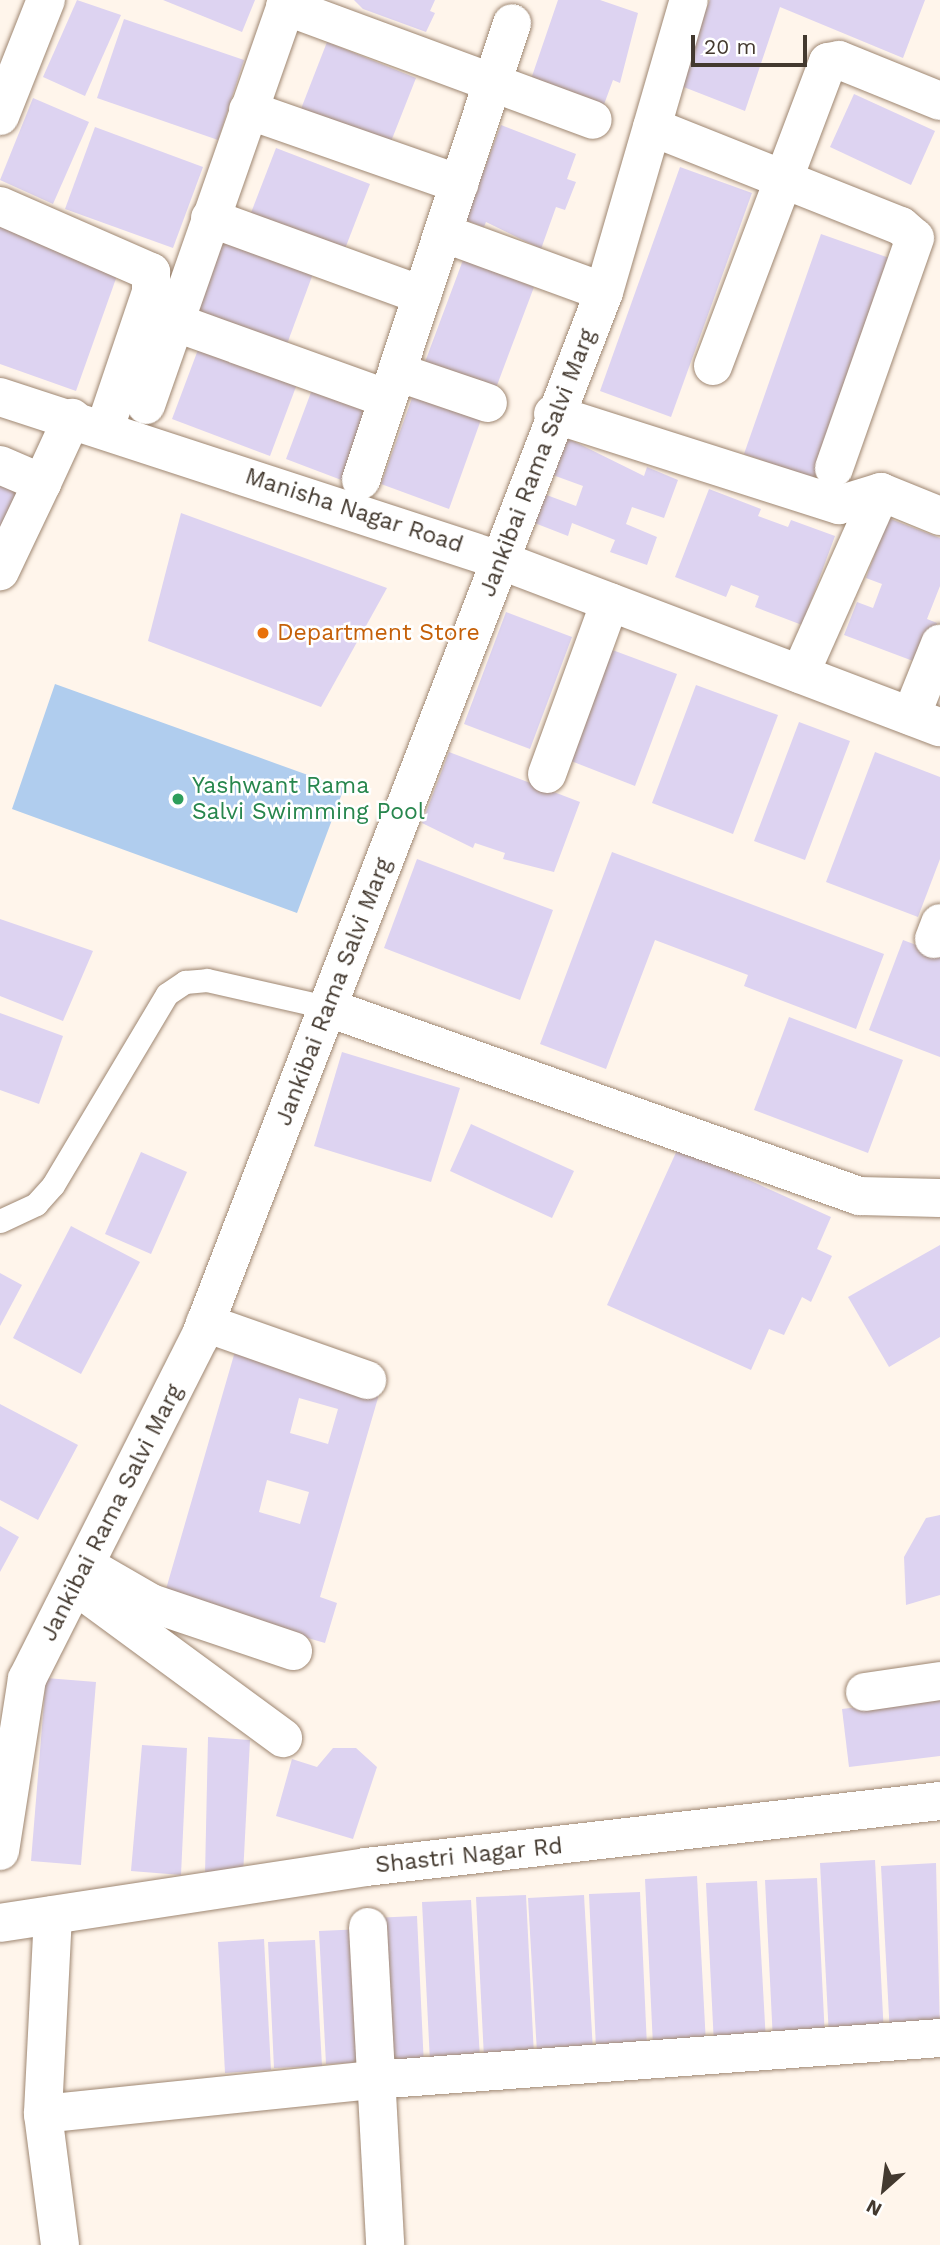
<!DOCTYPE html>
<style>
body{margin:0}
#map{position:relative;width:940px;height:2245px;overflow:hidden;background:#fff5eb;font-family:"Work Sans",sans-serif}
div>[style]{position:absolute}
.water>*{inset:0;background:#b0cdee}
.building>*{inset:0;background:#ddd3f1}
.roads{filter:drop-shadow(0 0 2px #9f8772) drop-shadow(0 0 2px #9f8772)}
.lane>*{height:23px;margin:-11.5px;padding:0 11.5px;transform-origin:11.5px;border-radius:11.5px;background:#fff}
.street>*{height:38px;margin:-19px;padding:0 19px;transform-origin:19px;border-radius:19px;background:#fff}
.dots>*{width:19px;height:19px;translate:-50% -50%;box-sizing:border-box;border:4px solid #fff;border-radius:50%}
span{translate:-50% -50%;white-space:nowrap;text-align:center;line-height:1.15;-webkit-text-stroke:5px #fff;paint-order:stroke}
.street-label{font-size:23px;color:#43392f}
.food-label{font-size:23px;color:#c56008}
.left{translate:0 -50%;text-align:left}
.leisure-label{font-size:23px;color:#27864d}
.north{position:absolute;left:849px;top:2154px;width:70px;height:70px;-webkit-text-stroke:5px #fff;paint-order:stroke;rotate:208deg;font-size:19px;font-weight:700;line-height:28px;text-align:center;color:#43392f}
.north::after{content:'';display:block;margin:auto;width:24px;height:32px;background:#43392f;clip-path:polygon(50% 0,100% 100%,50% 72%,0 100%)}
.scale{position:absolute;left:691px;top:35px;width:116px;height:32px;box-sizing:border-box;border:4px solid #43392f;border-top:0;padding-left:9px;font-size:21px;line-height:24px;white-space:nowrap;color:#43392f;-webkit-text-stroke:5px #fff;paint-order:stroke}
</style>
<div id="map">
<div class="water">
<div style="clip-path:polygon(55px 684px,344px 788px,297px 913px,12px 809px)"></div>
</div>
<div class="building">
<div style="clip-path:polygon(77px 0,121px 15px,85px 96px,43px 77px)"></div>
<div style="clip-path:polygon(163px 0,255px 0,242px 32px)"></div>
<div style="clip-path:polygon(354px 0,435px 0,430px 11px,435px 13px,426px 32px,363px 9px)"></div>
<div style="clip-path:polygon(558px 0,600px 0,638px 13px,620px 83px,613px 80px,602px 110px,529px 85px)"></div>
<div style="clip-path:polygon(710px 0,925px 0,903px 58px,780px 7px,745px 111px,676px 84px)"></div>
<div style="clip-path:polygon(124px 19px,244px 60px,218px 140px,97px 98px)"></div>
<div style="clip-path:polygon(327px 42px,416px 78px,390px 144px,299px 114px)"></div>
<div style="clip-path:polygon(854px 94px,935px 131px,911px 185px,830px 147px)"></div>
<div style="clip-path:polygon(33px 98px,89px 122px,53px 204px,0 180px)"></div>
<div style="clip-path:polygon(501px 125px,576px 154px,567px 179px,576px 182px,565px 210px,556px 207px,541px 249px,486px 222px,484px 227px,465px 220px)"></div>
<div style="clip-path:polygon(95px 127px,203px 167px,173px 248px,65px 209px)"></div>
<div style="clip-path:polygon(276px 148px,370px 184px,343px 254px,249px 218px)"></div>
<div style="clip-path:polygon(680px 167px,752px 193px,671px 417px,600px 391px)"></div>
<div style="clip-path:polygon(0 225px,119px 270px,76px 391px,0 364px)"></div>
<div style="clip-path:polygon(821px 234px,895px 260px,817px 480px,744px 454px)"></div>
<div style="clip-path:polygon(219px 237px,314px 271px,287px 344px,193px 310px)"></div>
<div style="clip-path:polygon(463px 260px,534px 287px,496px 388px,425px 362px)"></div>
<div style="clip-path:polygon(199px 347px,297px 384px,270px 456px,172px 419px)"></div>
<div style="clip-path:polygon(313px 387px,371px 409px,344px 481px,286px 459px)"></div>
<div style="clip-path:polygon(415px 390px,483px 414px,449px 509px,381px 484px)"></div>
<div style="clip-path:polygon(565px 437px,644px 476px,647px 467px,678px 480px,664px 518px,632px 507px,626px 524px,657px 537px,647px 565px,610px 552px,615px 540px,572px 523px,568px 536px,532px 522px,544px 494px,576px 506px,583px 486px,550px 474px)"></div>
<div style="clip-path:polygon(0 480px,27px 493px,0 546px)"></div>
<div style="clip-path:polygon(709px 489px,761px 509px,758px 516px,788px 527px,791px 520px,835px 536px,802px 625px,755px 607px,759px 596px,731px 585px,726px 597px,675px 577px)"></div>
<div style="clip-path:polygon(181px 513px,387px 588px,321px 707px,148px 641px)"></div>
<div style="clip-path:polygon(888px 518px,940px 538px,940px 586px,927px 619px,937px 623px,921px 664px,844px 635px,857px 602px,873px 608px,882px 584px,866px 578px)"></div>
<div style="clip-path:polygon(506px 612px,572px 637px,530px 749px,464px 724px)"></div>
<div style="clip-path:polygon(607px 648px,677px 674px,635px 786px,566px 759px)"></div>
<div style="clip-path:polygon(696px 685px,778px 715px,733px 834px,652px 803px)"></div>
<div style="clip-path:polygon(799px 722px,850px 741px,805px 860px,754px 841px)"></div>
<div style="clip-path:polygon(449px 752px,580px 802px,554px 872px,503px 859px,505px 853px,475px 843px,473px 848px,422px 823px)"></div>
<div style="clip-path:polygon(875px 752px,940px 777px,940px 859px,918px 917px,826px 882px)"></div>
<div style="clip-path:polygon(612px 852px,884px 954px,856px 1029px,744px 986px,748px 975px,655px 940px,606px 1069px,540px 1044px)"></div>
<div style="clip-path:polygon(417px 859px,553px 910px,520px 1000px,384px 948px)"></div>
<div style="clip-path:polygon(0 919px,93px 951px,63px 1021px,0 996px)"></div>
<div style="clip-path:polygon(903px 940px,940px 954px,940px 1057px,869px 1030px)"></div>
<div style="clip-path:polygon(0 1013px,63px 1036px,39px 1104px,0 1090px)"></div>
<div style="clip-path:polygon(789px 1017px,903px 1060px,868px 1153px,754px 1110px)"></div>
<div style="clip-path:polygon(342px 1052px,460px 1088px,431px 1182px,314px 1146px)"></div>
<div style="clip-path:polygon(471px 1124px,574px 1171px,552px 1218px,450px 1171px)"></div>
<div style="clip-path:polygon(678px 1148px,831px 1217px,817px 1249px,832px 1256px,811px 1302px,802px 1297px,784px 1335px,769px 1329px,751px 1370px,607px 1305px)"></div>
<div style="clip-path:polygon(141px 1152px,187px 1172px,151px 1254px,105px 1234px)"></div>
<div style="clip-path:polygon(71px 1226px,140px 1262px,81px 1374px,13px 1338px)"></div>
<div style="clip-path:polygon(940px 1245px,940px 1337px,889px 1367px,848px 1297px)"></div>
<div style="clip-path:polygon(0 1273px,22px 1285px,0 1326px)"></div>
<div style="clip-path:polygon(evenodd,236px 1348px,380px 1391px,320px 1597px,337px 1603px,325px 1643px,164px 1596px,236px 1348px,299px 1398px,338px 1409px,328px 1444px,290px 1433px,299px 1398px,236px 1348px,267px 1480px,309px 1492px,300px 1524px,259px 1512px,267px 1480px)"></div>
<div style="clip-path:polygon(0 1404px,78px 1445px,38px 1520px,0 1500px)"></div>
<div style="clip-path:polygon(940px 1515px,940px 1595px,906px 1605px,904px 1557px,926px 1518px)"></div>
<div style="clip-path:polygon(0 1526px,19px 1537px,0 1572px)"></div>
<div style="clip-path:polygon(46px 1678px,96px 1682px,81px 1865px,31px 1861px)"></div>
<div style="clip-path:polygon(940px 1697px,940px 1756px,849px 1767px,842px 1709px)"></div>
<div style="clip-path:polygon(208px 1737px,250px 1740px,243px 1875px,205px 1875px)"></div>
<div style="clip-path:polygon(142px 1745px,187px 1748px,181px 1875px,131px 1871px)"></div>
<div style="clip-path:polygon(333px 1748px,356px 1748px,377px 1767px,353px 1839px,276px 1816px,292px 1759px,317px 1767px)"></div>
<div style="clip-path:polygon(875px 1860px,884px 2035px,829px 2037px,820px 1863px)"></div>
<div style="clip-path:polygon(936px 1863px,940px 2032px,890px 2035px,881px 1866px)"></div>
<div style="clip-path:polygon(697px 1876px,706px 2044px,653px 2046px,645px 1879px)"></div>
<div style="clip-path:polygon(817px 1878px,825px 2038px,773px 2041px,765px 1880px)"></div>
<div style="clip-path:polygon(757px 1881px,766px 2042px,714px 2045px,706px 1883px)"></div>
<div style="clip-path:polygon(640px 1892px,647px 2047px,596px 2049px,589px 1894px)"></div>
<div style="clip-path:polygon(526px 1895px,534px 2056px,484px 2058px,476px 1897px)"></div>
<div style="clip-path:polygon(584px 1895px,593px 2051px,537px 2053px,528px 1898px)"></div>
<div style="clip-path:polygon(471px 1900px,480px 2059px,430px 2062px,422px 1902px)"></div>
<div style="clip-path:polygon(417px 1916px,424px 2067px,379px 2069px,372px 1918px)"></div>
<div style="clip-path:polygon(363px 1929px,370px 2062px,326px 2064px,319px 1931px)"></div>
<div style="clip-path:polygon(264px 1939px,271px 2070px,225px 2073px,218px 1942px)"></div>
<div style="clip-path:polygon(315px 1940px,322px 2066px,274px 2068px,268px 1942px)"></div>
</div>
<div class="roads">
<div class="lane">
<div style="left:0;top:1221px;width:40px;rotate:-25deg"></div>
<div style="left:36px;top:1204px;width:25px;rotate:-48deg"></div>
<div style="left:53px;top:1185px;width:222px;rotate:-59.2deg"></div>
<div style="left:167px;top:994px;width:22px;rotate:-34deg"></div>
<div style="left:185px;top:982px;width:22px;rotate:-5deg"></div>
<div style="left:207px;top:980px;width:122px;rotate:12.8deg"></div>
</div>
<div class="street">
<div style="left:285px;top:6px;width:328px;rotate:20.3deg"></div>
<div style="left:248px;top:110px;width:224px;rotate:19.3deg"></div>
<div style="left:0;top:116px;width:125px;rotate:-68.4deg"></div>
<div style="left:652px;top:127px;width:268px;rotate:21.7deg"></div>
<div style="left:901px;top:226px;width:18px;rotate:41deg"></div>
<div style="left:915px;top:238px;width:244px;rotate:109.4deg"></div>
<div style="left:0;top:206px;width:165px;rotate:23.6deg"></div>
<div style="left:151px;top:272px;width:20px;rotate:90deg"></div>
<div style="left:151px;top:292px;width:144px;rotate:108.7deg"></div>
<div style="left:210px;top:218px;width:226px;rotate:20deg"></div>
<div style="left:443px;top:233px;width:171px;rotate:20.1deg"></div>
<div style="left:174px;top:322px;width:227px;rotate:19.8deg"></div>
<div style="left:713px;top:366px;width:325px;rotate:-69.3deg"></div>
<div style="left:828px;top:62px;width:11px;rotate:-10deg"></div>
<div style="left:839px;top:60px;width:109px;rotate:22.1deg"></div>
<div style="left:397px;top:372px;width:96px;rotate:18.8deg"></div>
<div style="left:0;top:397px;width:528px;rotate:18.09deg"></div>
<div style="left:502px;top:561px;width:468px;rotate:20.8deg"></div>
<div style="left:146px;top:405px;width:429px;rotate:-70.7deg"></div>
<div style="left:553px;top:414px;width:300px;rotate:17.7deg"></div>
<div style="left:839px;top:505px;width:44px;rotate:-17.2deg"></div>
<div style="left:881px;top:492px;width:64px;rotate:22.1deg"></div>
<div style="left:0;top:465px;width:46px;rotate:23.2deg"></div>
<div style="left:42px;top:483px;width:98px;rotate:115.5deg"></div>
<div style="left:361px;top:480px;width:481px;rotate:-71.7deg"></div>
<div style="left:42px;top:483px;width:72px;rotate:-65.2deg"></div>
<div style="left:800px;top:674px;width:199px;rotate:-66deg"></div>
<div style="left:911px;top:716px;width:78px;rotate:-68.1deg"></div>
<div style="left:547px;top:774px;width:183px;rotate:-69.9deg"></div>
<div style="left:934px;top:939px;width:17px;rotate:-69deg"></div>
<div style="left:326px;top:1007px;width:566px;rotate:19.52deg"></div>
<div style="left:859px;top:1196px;width:81px;rotate:1.4deg"></div>
<div style="left:205px;top:1323px;width:172px;rotate:19.4deg"></div>
<div style="left:87px;top:1566px;width:74px;rotate:30deg"></div>
<div style="left:151px;top:1603px;width:150px;rotate:18.7deg"></div>
<div style="left:76px;top:1586px;width:257px;rotate:36.3deg"></div>
<div style="left:865px;top:1692px;width:76px;rotate:-8.3deg"></div>
<div style="left:0;top:1851px;width:174px;rotate:-81.1deg"></div>
<div style="left:27px;top:1679px;width:383px;rotate:-63.2deg"></div>
<div style="left:200px;top:1337px;width:1120px;rotate:-68.86deg"></div>
<div style="left:604px;top:292px;width:304px;rotate:-73.8deg"></div>
<div style="left:53px;top:1915px;width:199px;rotate:92.9deg"></div>
<div style="left:43px;top:2114px;width:132px;rotate:82.6deg"></div>
<div style="left:0;top:1923px;width:370px;rotate:-8.7deg"></div>
<div style="left:366px;top:1867px;width:578px;rotate:-6.56deg"></div>
<div style="left:368px;top:1927px;width:318px;rotate:86.9deg"></div>
<div style="left:43px;top:2114px;width:333px;rotate:-5.9deg"></div>
<div style="left:374px;top:2080px;width:568px;rotate:-4.24deg"></div>
</div>
</div>
<div class="dots">
<div style="left:263px;top:633px;background:#e8710a"></div>
<div style="left:178px;top:799px;background:#2e9e5b"></div>
</div>
<div class="street-label">
<span style="left:538px;top:463px;rotate:-69deg">Jankibai Rama Salvi Marg</span>
<span style="left:354px;top:511px;rotate:18deg">Manisha Nagar Road</span>
<span style="left:334px;top:992px;rotate:-69deg">Jankibai Rama Salvi Marg</span>
<span style="left:112px;top:1513px;rotate:-63deg">Jankibai Rama Salvi Marg</span>
<span style="left:469px;top:1856px;rotate:-6deg">Shastri Nagar Rd</span>
</div>
<div class="food-label">
<span class="left" style="left:277px;top:633px">Department Store</span>
</div>
<div class="leisure-label">
<span class="left" style="left:192px;top:799px">Yashwant Rama<br>Salvi Swimming Pool</span>
</div>
<div class="north">N</div>
<div class="scale">20 m</div>
</div>
